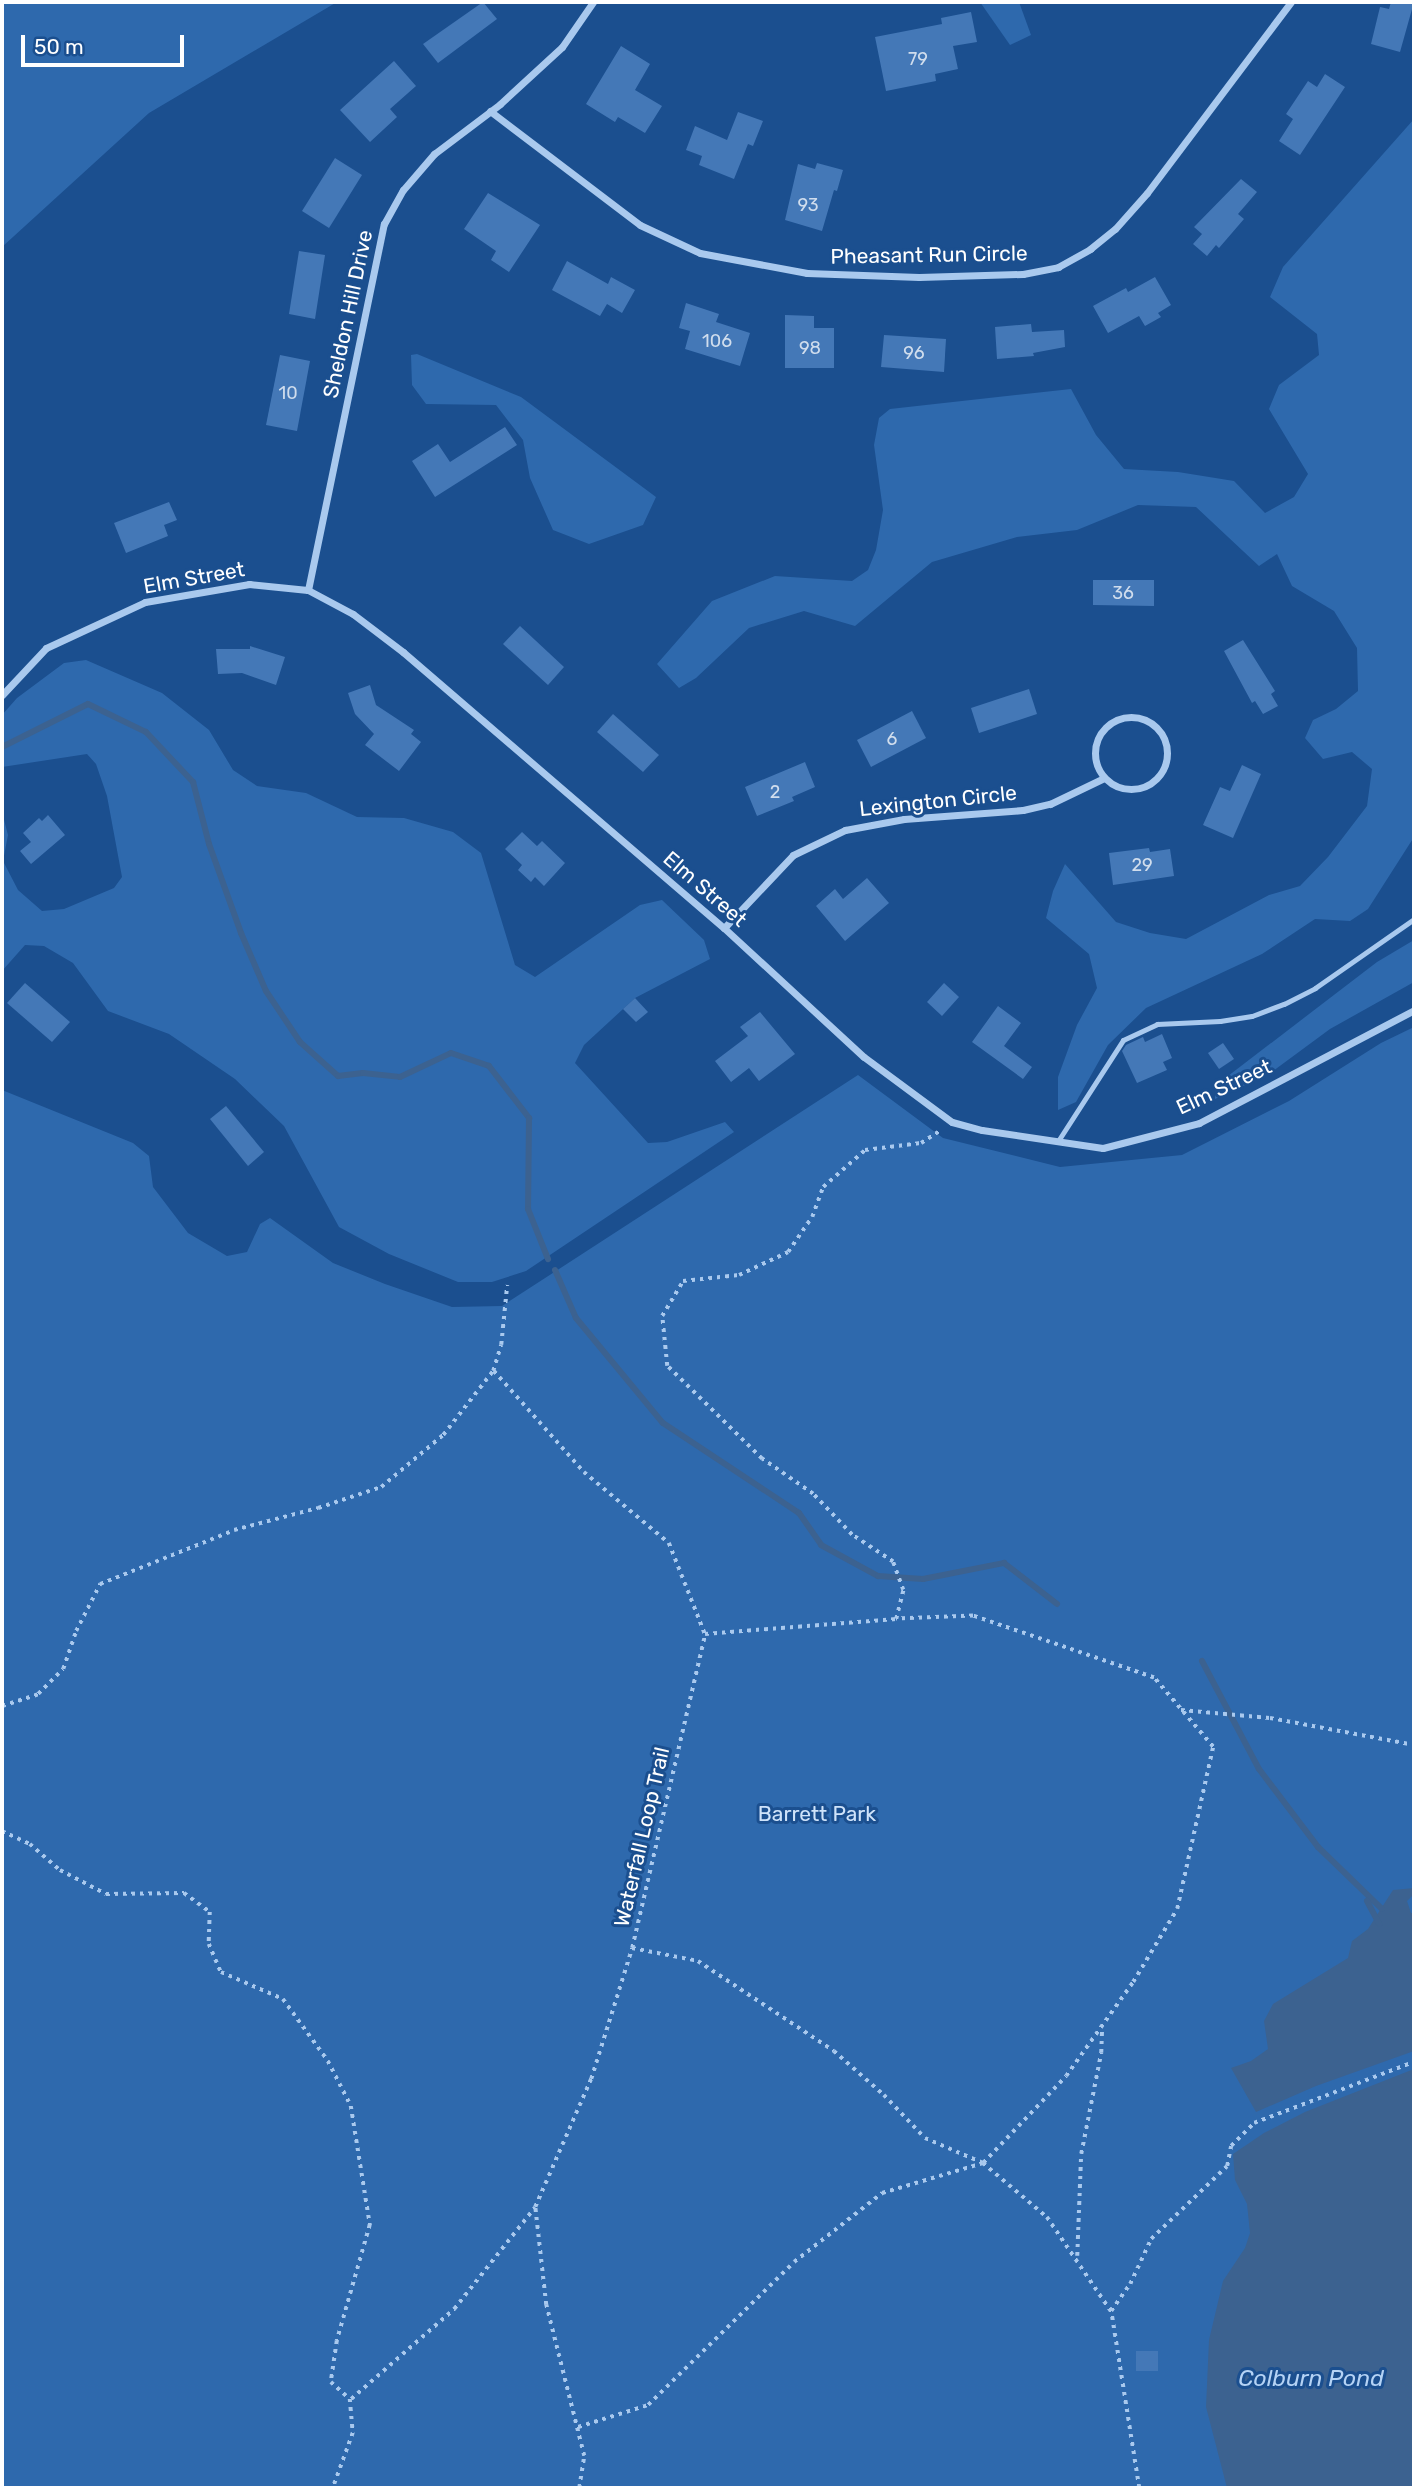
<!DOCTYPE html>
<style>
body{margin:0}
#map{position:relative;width:1416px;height:2490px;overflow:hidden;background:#1b4f8f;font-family:Rubik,sans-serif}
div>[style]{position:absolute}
.green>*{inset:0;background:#2e69ad}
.water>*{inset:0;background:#3c6290}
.stream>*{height:6px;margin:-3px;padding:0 3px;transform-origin:3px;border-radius:3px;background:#3c6290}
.building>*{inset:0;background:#4478b7}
.path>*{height:3.5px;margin-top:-1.75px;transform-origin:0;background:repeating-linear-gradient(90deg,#a9c9ee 0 3.5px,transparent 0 8.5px)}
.service>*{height:5px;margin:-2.5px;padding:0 2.5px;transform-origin:2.5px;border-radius:2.5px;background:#a9c9ee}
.minor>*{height:7px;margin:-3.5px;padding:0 3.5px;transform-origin:3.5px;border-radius:3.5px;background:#a9c9ee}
.minor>.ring{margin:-3.5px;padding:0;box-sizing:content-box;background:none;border:7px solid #a9c9ee;border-radius:50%}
span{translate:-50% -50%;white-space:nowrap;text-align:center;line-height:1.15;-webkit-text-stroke:6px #1b4f8f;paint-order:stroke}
.number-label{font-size:18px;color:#d0dded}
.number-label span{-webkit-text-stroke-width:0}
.street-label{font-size:21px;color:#fff}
.park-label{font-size:21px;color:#cfe3fa}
.water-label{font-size:23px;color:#b5d3f5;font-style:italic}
.frame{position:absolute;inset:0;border:4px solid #fff;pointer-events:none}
.scale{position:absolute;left:21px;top:35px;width:163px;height:32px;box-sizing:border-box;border:4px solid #fff;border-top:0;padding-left:9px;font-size:21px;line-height:24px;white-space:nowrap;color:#fff;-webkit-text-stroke:5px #1b4f8f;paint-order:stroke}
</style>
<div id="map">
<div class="green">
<div style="clip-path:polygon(2px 2px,337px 2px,149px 113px,2px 247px)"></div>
<div style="clip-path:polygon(980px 2px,1019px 2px,1031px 35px,1010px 45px)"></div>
<div style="clip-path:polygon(1414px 119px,1414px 837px,1368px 909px,1350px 921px,1315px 919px,1262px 954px,1146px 1008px,1108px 1045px,1076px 1102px,1058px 1110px,1058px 1077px,1077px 1025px,1097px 988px,1089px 954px,1046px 918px,1053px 891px,1065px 864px,1116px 922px,1150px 933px,1186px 939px,1269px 895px,1300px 886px,1328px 857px,1367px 806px,1372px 769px,1352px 752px,1323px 759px,1305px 738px,1313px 720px,1336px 709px,1358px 691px,1357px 648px,1334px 611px,1292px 586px,1277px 554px,1259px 566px,1196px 507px,1138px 505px,1077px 530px,1017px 537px,932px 562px,855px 626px,804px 611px,749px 628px,696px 678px,679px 688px,657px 664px,712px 601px,775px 576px,852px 581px,868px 570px,876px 550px,883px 510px,874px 445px,879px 418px,890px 409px,1071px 389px,1096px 435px,1124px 469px,1178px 472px,1234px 481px,1265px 513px,1294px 497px,1308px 474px,1269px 409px,1279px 385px,1319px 355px,1317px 334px,1270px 297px,1283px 267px)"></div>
<div style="clip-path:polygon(417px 354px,521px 397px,656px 497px,643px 525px,589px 544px,553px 530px,530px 478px,523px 440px,496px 405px,426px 404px,412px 385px,411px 355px)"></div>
<div style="clip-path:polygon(86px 660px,162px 693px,209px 730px,233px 770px,257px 786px,306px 793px,357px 817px,404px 818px,453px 832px,481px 853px,515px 965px,535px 977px,640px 905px,662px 900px,704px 940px,710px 959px,635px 998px,584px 1045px,575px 1063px,648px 1143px,667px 1142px,725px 1122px,734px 1132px,526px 1271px,492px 1282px,458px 1282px,389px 1254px,339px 1227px,284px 1126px,235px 1079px,169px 1034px,108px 1011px,73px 963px,44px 946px,25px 945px,2px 971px,2px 812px,8px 835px,3px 861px,18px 890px,42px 911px,64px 909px,114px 888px,122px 877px,107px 796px,96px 764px,87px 754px,2px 767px,2px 715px,17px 698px,64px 663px)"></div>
<div style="clip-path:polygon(1414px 940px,1414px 982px,1330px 1029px,1269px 1074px,1215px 1099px,1215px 1086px,1377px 962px)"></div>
<div style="clip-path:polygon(1414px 1027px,1414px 2488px,2px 2488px,2px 1090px,133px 1143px,149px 1156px,153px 1187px,188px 1233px,227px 1256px,247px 1252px,260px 1224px,270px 1218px,333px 1263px,385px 1284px,452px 1307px,502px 1306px,858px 1075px,943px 1138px,1060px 1167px,1182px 1155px,1289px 1101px,1381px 1043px)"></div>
</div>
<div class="water">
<div style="clip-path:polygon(1414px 1888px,1414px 1894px,1407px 1901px,1411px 1913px,1414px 1913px,1414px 2051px,1316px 2086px,1256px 2112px,1231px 2068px,1251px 2061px,1268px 2049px,1264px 2021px,1273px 2004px,1348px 1958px,1352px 1941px,1368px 1929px,1393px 1890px)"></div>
<div style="clip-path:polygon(1414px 2069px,1414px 2488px,1227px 2488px,1206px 2407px,1209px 2340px,1223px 2281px,1245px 2248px,1250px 2233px,1247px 2204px,1235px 2180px,1233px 2154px,1264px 2133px,1305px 2112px)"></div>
</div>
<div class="stream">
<div style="left:2px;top:747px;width:96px;rotate:-26.6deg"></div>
<div style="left:88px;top:704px;width:64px;rotate:25.8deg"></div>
<div style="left:146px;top:732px;width:69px;rotate:46.8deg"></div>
<div style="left:193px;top:782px;width:64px;rotate:75.5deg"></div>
<div style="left:209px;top:844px;width:95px;rotate:70.2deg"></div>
<div style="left:241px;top:933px;width:63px;rotate:66.7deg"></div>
<div style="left:266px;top:991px;width:61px;rotate:56.3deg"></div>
<div style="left:300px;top:1042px;width:51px;rotate:41.8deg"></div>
<div style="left:338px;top:1076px;width:25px;rotate:-7deg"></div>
<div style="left:363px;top:1073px;width:37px;rotate:6deg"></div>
<div style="left:400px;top:1077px;width:56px;rotate:-25.2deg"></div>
<div style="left:451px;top:1053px;width:40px;rotate:18.9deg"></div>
<div style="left:489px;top:1066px;width:66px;rotate:52.4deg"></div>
<div style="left:529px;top:1118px;width:91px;rotate:90.6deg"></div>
<div style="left:528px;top:1209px;width:54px;rotate:68.2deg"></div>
<div style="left:555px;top:1270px;width:52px;rotate:66.4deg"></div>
<div style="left:576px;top:1318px;width:136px;rotate:50.4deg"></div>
<div style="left:663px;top:1423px;width:163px;rotate:33.5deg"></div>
<div style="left:799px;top:1513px;width:39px;rotate:55deg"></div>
<div style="left:821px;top:1545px;width:65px;rotate:28.5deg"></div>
<div style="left:878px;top:1576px;width:45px;rotate:3.8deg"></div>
<div style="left:923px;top:1579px;width:83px;rotate:-11.2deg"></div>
<div style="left:1004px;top:1563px;width:67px;rotate:37.7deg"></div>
<div style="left:1202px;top:1661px;width:122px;rotate:62.2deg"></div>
<div style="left:1259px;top:1769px;width:98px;rotate:52.9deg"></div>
<div style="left:1318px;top:1847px;width:89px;rotate:44.1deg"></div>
<div style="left:1367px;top:1901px;width:26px;rotate:62deg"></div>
</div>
<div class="building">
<div style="clip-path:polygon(483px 2px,497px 19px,438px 63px,423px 44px)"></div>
<div style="clip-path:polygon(1391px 2px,1414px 2px,1400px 52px,1371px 44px,1380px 7px,1389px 9px)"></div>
<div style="clip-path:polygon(971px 12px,977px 42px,953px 46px,958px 69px,935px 74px,936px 81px,886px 91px,875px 37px,942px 24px,941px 18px)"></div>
<div style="clip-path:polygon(621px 46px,650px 64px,635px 90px,662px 106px,645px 133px,618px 117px,615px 122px,586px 104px)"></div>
<div style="clip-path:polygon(394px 61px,416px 86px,390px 109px,397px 117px,370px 142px,340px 110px)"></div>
<div style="clip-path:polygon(1325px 74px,1345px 87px,1300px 155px,1279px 141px,1293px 119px,1286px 114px,1308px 81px,1317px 87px)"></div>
<div style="clip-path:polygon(738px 112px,763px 121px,753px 146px,748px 144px,734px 179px,699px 165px,702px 156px,686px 150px,695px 126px,727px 140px)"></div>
<div style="clip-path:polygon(335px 158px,362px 175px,329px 228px,302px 211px)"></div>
<div style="clip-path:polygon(817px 163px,843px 170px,837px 191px,834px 190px,822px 231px,785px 220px,798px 164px,815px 169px)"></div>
<div style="clip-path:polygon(1241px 179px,1257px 192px,1238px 214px,1244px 219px,1219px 248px,1216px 245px,1207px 256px,1193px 244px,1202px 234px,1194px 227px)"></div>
<div style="clip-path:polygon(488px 193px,540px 225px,509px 272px,491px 260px,496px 251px,464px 229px)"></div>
<div style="clip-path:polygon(299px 251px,325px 255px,315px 319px,289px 314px)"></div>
<div style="clip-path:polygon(567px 261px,608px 284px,611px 277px,635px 290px,622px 313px,607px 304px,600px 316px,552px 290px)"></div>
<div style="clip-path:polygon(1155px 277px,1171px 305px,1158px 313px,1161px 317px,1145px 326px,1139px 316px,1108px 333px,1093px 306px,1126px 288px,1128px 292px)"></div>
<div style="clip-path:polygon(686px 303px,719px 314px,716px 322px,750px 333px,740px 366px,685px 349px,690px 331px,679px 328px)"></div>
<div style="clip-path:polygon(785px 315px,814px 316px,814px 328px,834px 328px,834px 368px,785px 368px)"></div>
<div style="clip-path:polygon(1031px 324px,1032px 332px,1064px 330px,1065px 347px,1033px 353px,1034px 356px,997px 359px,995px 327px)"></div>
<div style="clip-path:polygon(884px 335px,946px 339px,944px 372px,881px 367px)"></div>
<div style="clip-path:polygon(280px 355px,310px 361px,297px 431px,266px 425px)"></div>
<div style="clip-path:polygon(505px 427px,517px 445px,435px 497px,412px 461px,438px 444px,450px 462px)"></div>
<div style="clip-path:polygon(169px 502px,177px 520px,164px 525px,168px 536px,126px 553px,114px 523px)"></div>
<div style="clip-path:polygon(1093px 580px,1154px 580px,1154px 606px,1093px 605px)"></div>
<div style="clip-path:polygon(520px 626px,564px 667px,548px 685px,503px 644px)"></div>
<div style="clip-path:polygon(1243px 640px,1275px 691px,1271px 694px,1278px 706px,1263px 714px,1255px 701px,1252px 703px,1224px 651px)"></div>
<div style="clip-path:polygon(250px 646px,285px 657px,276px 685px,242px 673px,218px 674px,216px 649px,250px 649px)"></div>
<div style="clip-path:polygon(370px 685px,376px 705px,414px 730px,411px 734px,421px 742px,399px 771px,365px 745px,374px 734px,355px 714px,348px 693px)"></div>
<div style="clip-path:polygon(1029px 689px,1037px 714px,979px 733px,971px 708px)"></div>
<div style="clip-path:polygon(912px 711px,926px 738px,871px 767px,857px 740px)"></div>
<div style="clip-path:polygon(613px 714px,659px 755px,643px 772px,597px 732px)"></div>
<div style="clip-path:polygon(805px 762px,815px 787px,792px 797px,794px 801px,757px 816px,745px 787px)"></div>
<div style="clip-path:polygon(1242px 765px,1261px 774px,1233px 838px,1203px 825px,1220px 787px,1230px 791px)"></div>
<div style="clip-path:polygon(48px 815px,65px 835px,31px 864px,20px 851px,31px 842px,23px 833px,39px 818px,42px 821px)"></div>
<div style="clip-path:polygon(522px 832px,537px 846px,542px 841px,565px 863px,544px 886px,535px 877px,531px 882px,518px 870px,522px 865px,505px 849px)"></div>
<div style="clip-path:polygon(1149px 848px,1150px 852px,1170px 849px,1174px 876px,1113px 885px,1109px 853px)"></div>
<div style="clip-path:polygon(867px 878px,889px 903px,845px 941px,816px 906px,835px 889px,843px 899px)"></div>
<div style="clip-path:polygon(25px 983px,70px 1022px,52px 1042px,7px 1003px)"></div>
<div style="clip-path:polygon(944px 983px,959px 997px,942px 1016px,927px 1002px)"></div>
<div style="clip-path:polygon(635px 998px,648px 1012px,636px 1022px,623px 1009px)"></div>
<div style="clip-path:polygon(998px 1006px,1021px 1023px,1004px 1046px,1032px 1067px,1023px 1079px,972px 1042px)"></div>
<div style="clip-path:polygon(760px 1012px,795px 1054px,759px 1081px,749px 1068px,731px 1082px,715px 1061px,748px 1036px,740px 1027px)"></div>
<div style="clip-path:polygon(1162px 1034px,1172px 1058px,1163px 1062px,1167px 1070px,1137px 1083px,1122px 1051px,1126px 1045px,1143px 1037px,1145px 1042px)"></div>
<div style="clip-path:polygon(1223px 1043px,1234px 1059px,1219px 1069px,1208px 1053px)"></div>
<div style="clip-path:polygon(226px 1106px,264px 1152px,248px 1166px,210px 1119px)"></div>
<div style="clip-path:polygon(1136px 2351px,1158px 2351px,1158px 2371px,1136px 2371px)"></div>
</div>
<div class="path">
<div style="left:494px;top:1371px;width:135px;rotate:48.3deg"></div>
<div style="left:584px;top:1472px;width:111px;rotate:39.9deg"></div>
<div style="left:669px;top:1543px;width:98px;rotate:68.4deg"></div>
<div style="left:2px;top:1706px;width:38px;rotate:-18deg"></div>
<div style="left:38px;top:1694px;width:35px;rotate:-45deg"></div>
<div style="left:63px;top:1669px;width:40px;rotate:-71.1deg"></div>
<div style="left:76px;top:1631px;width:53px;rotate:-62.9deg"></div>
<div style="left:100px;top:1584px;width:144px;rotate:-21.9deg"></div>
<div style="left:234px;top:1530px;width:87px;rotate:-14.7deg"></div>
<div style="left:318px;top:1508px;width:66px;rotate:-18.4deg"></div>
<div style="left:381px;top:1487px;width:81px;rotate:-40deg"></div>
<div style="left:443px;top:1435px;width:81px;rotate:-52deg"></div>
<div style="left:493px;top:1371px;width:27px;rotate:-73deg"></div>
<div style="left:501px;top:1345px;width:60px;rotate:-84.3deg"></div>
<div style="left:1181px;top:1710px;width:89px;rotate:5.1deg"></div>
<div style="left:1270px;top:1718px;width:147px;rotate:10.6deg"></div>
<div style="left:2px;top:1831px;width:31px;rotate:25deg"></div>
<div style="left:30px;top:1844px;width:40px;rotate:41deg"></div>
<div style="left:60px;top:1870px;width:52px;rotate:27.6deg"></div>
<div style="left:106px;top:1894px;width:78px;rotate:-0.7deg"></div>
<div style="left:184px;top:1893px;width:32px;rotate:36deg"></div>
<div style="left:210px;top:1912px;width:32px;rotate:92deg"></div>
<div style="left:209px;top:1944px;width:30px;rotate:67deg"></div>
<div style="left:221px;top:1972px;width:68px;rotate:23.5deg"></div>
<div style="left:283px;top:1999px;width:77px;rotate:54deg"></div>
<div style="left:328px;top:2061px;width:51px;rotate:62.9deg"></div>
<div style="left:351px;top:2106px;width:121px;rotate:80.9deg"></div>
<div style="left:370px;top:2225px;width:121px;rotate:105.9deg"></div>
<div style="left:337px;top:2341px;width:41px;rotate:98.3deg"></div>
<div style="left:331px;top:2382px;width:25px;rotate:42deg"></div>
<div style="left:350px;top:2399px;width:34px;rotate:85deg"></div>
<div style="left:353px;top:2433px;width:59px;rotate:110deg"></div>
<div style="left:632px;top:1948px;width:67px;rotate:11.1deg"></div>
<div style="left:698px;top:1961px;width:163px;rotate:33.5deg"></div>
<div style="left:834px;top:2051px;width:67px;rotate:41.3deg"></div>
<div style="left:884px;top:2095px;width:59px;rotate:46.4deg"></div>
<div style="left:925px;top:2138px;width:63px;rotate:23.3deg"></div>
<div style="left:983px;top:2163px;width:84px;rotate:40.2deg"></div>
<div style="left:1047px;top:2217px;width:114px;rotate:55.8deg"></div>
<div style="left:1077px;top:2256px;width:102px;rotate:-87.8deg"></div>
<div style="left:1081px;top:2154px;width:103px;rotate:-78.8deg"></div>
<div style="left:1101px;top:2053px;width:25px;rotate:-88deg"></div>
<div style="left:351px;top:2399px;width:137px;rotate:-41.1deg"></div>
<div style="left:454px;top:2309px;width:130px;rotate:-51.5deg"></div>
<div style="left:578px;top:2427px;width:73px;rotate:-17.4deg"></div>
<div style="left:648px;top:2405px;width:204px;rotate:-44.4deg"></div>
<div style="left:794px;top:2262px;width:112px;rotate:-38.1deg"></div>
<div style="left:882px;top:2193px;width:105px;rotate:-16.5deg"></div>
<div style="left:983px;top:2163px;width:120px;rotate:-46.3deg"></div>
<div style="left:1066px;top:2076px;width:115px;rotate:-54.5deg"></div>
<div style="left:1133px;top:1982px;width:85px;rotate:-58.9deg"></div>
<div style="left:1177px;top:1909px;width:166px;rotate:-77.5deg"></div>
<div style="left:1213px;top:1747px;width:91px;rotate:-130.5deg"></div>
<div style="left:1154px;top:1678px;width:191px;rotate:-161.1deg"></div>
<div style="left:973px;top:1616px;width:77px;rotate:177.8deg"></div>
<div style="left:896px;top:1619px;width:30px;rotate:-76deg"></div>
<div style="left:903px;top:1590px;width:30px;rotate:-110deg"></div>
<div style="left:893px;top:1562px;width:49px;rotate:-146.6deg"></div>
<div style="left:852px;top:1535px;width:57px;rotate:-133.6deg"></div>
<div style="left:813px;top:1494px;width:62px;rotate:-145.5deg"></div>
<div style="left:762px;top:1459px;width:133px;rotate:-135.6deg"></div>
<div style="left:667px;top:1366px;width:50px;rotate:-95.7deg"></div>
<div style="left:662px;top:1316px;width:41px;rotate:-59deg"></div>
<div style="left:683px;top:1281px;width:56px;rotate:-6.1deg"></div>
<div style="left:739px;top:1275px;width:54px;rotate:-25.1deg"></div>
<div style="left:788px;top:1252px;width:42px;rotate:-55.6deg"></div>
<div style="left:812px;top:1217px;width:32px;rotate:-70deg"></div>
<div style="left:823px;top:1187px;width:56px;rotate:-41.4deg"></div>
<div style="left:865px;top:1150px;width:56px;rotate:-7.1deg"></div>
<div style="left:921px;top:1143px;width:24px;rotate:-33deg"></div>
<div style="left:579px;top:2488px;width:32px;rotate:-81deg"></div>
<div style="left:584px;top:2456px;width:156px;rotate:-104.1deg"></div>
<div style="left:546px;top:2305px;width:99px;rotate:-96.4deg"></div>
<div style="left:535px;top:2207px;width:140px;rotate:-66.4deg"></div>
<div style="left:591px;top:2079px;width:137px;rotate:-72.6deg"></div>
<div style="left:632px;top:1948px;width:322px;rotate:-76.9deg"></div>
<div style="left:705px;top:1634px;width:192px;rotate:-4.5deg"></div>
<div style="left:1139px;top:2488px;width:179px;rotate:-99deg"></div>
<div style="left:1111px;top:2311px;width:33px;rotate:-55deg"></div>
<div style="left:1130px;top:2284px;width:50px;rotate:-65deg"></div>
<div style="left:1151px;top:2239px;width:105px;rotate:-43.8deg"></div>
<div style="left:1227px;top:2166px;width:20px;rotate:-79deg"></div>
<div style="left:1231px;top:2146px;width:33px;rotate:-45deg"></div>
<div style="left:1254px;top:2123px;width:171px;rotate:-20.9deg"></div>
</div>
<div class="service">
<div style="left:1058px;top:1141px;width:120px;rotate:-57.2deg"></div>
<div style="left:1123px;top:1040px;width:38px;rotate:-25deg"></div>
<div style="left:1157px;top:1024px;width:63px;rotate:-2.7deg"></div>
<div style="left:1220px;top:1021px;width:32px;rotate:-9deg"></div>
<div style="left:1252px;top:1016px;width:34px;rotate:-21deg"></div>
<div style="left:1284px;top:1004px;width:35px;rotate:-27deg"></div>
<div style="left:1315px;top:988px;width:121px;rotate:-34.9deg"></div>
</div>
<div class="minor">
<div style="left:490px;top:111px;width:188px;rotate:37.2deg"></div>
<div style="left:640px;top:225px;width:66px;rotate:25deg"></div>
<div style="left:700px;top:253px;width:109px;rotate:10.6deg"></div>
<div style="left:807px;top:273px;width:112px;rotate:2deg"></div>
<div style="left:919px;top:277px;width:104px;rotate:-1.7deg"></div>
<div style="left:1023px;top:274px;width:36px;rotate:-11deg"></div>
<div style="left:1058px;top:267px;width:37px;rotate:-29deg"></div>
<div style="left:1090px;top:249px;width:32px;rotate:-39deg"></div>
<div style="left:1115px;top:229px;width:48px;rotate:-48.4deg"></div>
<div style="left:1147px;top:193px;width:239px;rotate:-53deg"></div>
<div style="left:308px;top:590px;width:374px;rotate:-78.3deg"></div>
<div style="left:384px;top:224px;width:39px;rotate:-61deg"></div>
<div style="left:403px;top:190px;width:48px;rotate:-49.3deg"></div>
<div style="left:434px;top:154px;width:83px;rotate:-37.1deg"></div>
<div style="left:500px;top:104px;width:84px;rotate:-42.6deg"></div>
<div style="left:562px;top:47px;width:55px;rotate:-55.4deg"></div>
<div style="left:2px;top:695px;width:64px;rotate:-46.9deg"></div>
<div style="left:46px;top:648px;width:109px;rotate:-24.9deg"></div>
<div style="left:145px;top:602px;width:106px;rotate:-9.8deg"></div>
<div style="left:249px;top:584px;width:59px;rotate:5.8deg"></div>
<div style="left:308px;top:590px;width:51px;rotate:28.1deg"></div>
<div style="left:353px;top:614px;width:63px;rotate:37.2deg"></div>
<div style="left:403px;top:652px;width:423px;rotate:40.7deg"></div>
<div style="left:724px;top:928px;width:190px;rotate:42.7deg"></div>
<div style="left:864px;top:1057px;width:109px;rotate:36.5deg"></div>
<div style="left:952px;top:1122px;width:31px;rotate:15deg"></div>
<div style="left:982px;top:1130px;width:122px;rotate:8.5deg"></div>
<div style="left:1103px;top:1148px;width:99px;rotate:-14.6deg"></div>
<div style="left:1199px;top:1123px;width:243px;rotate:-27.7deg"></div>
<div class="ring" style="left:1095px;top:717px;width:65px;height:65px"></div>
<div style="left:724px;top:928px;width:100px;rotate:-46.6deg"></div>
<div style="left:793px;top:855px;width:58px;rotate:-25.7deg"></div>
<div style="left:845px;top:830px;width:60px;rotate:-10.6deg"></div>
<div style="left:904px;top:819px;width:119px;rotate:-4.3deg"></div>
<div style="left:1023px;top:810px;width:28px;rotate:-13deg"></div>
<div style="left:1050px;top:804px;width:60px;rotate:-25.7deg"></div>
</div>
<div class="number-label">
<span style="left:918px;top:59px">79</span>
<span style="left:808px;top:205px">93</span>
<span style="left:717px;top:341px">106</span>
<span style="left:810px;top:348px">98</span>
<span style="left:914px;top:353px">96</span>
<span style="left:288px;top:393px">10</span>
<span style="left:1123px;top:593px">36</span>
<span style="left:892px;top:739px">6</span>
<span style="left:775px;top:792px">2</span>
<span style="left:1142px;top:865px">29</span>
</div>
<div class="street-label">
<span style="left:929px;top:255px;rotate:-1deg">Pheasant Run Circle</span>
<span style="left:348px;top:314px;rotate:-78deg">Sheldon Hill Drive</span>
<span style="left:194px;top:578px;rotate:-10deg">Elm Street</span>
<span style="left:938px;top:801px;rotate:-6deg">Lexington Circle</span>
<span style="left:705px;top:889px;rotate:41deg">Elm Street</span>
<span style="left:1224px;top:1087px;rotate:-25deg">Elm Street</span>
<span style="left:642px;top:1837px;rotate:-77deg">Waterfall Loop Trail</span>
</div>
<div class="park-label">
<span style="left:817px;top:1814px">Barrett Park</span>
</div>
<div class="water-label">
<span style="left:1311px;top:2378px">Colburn Pond</span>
</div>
<div class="frame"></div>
<div class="scale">50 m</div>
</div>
